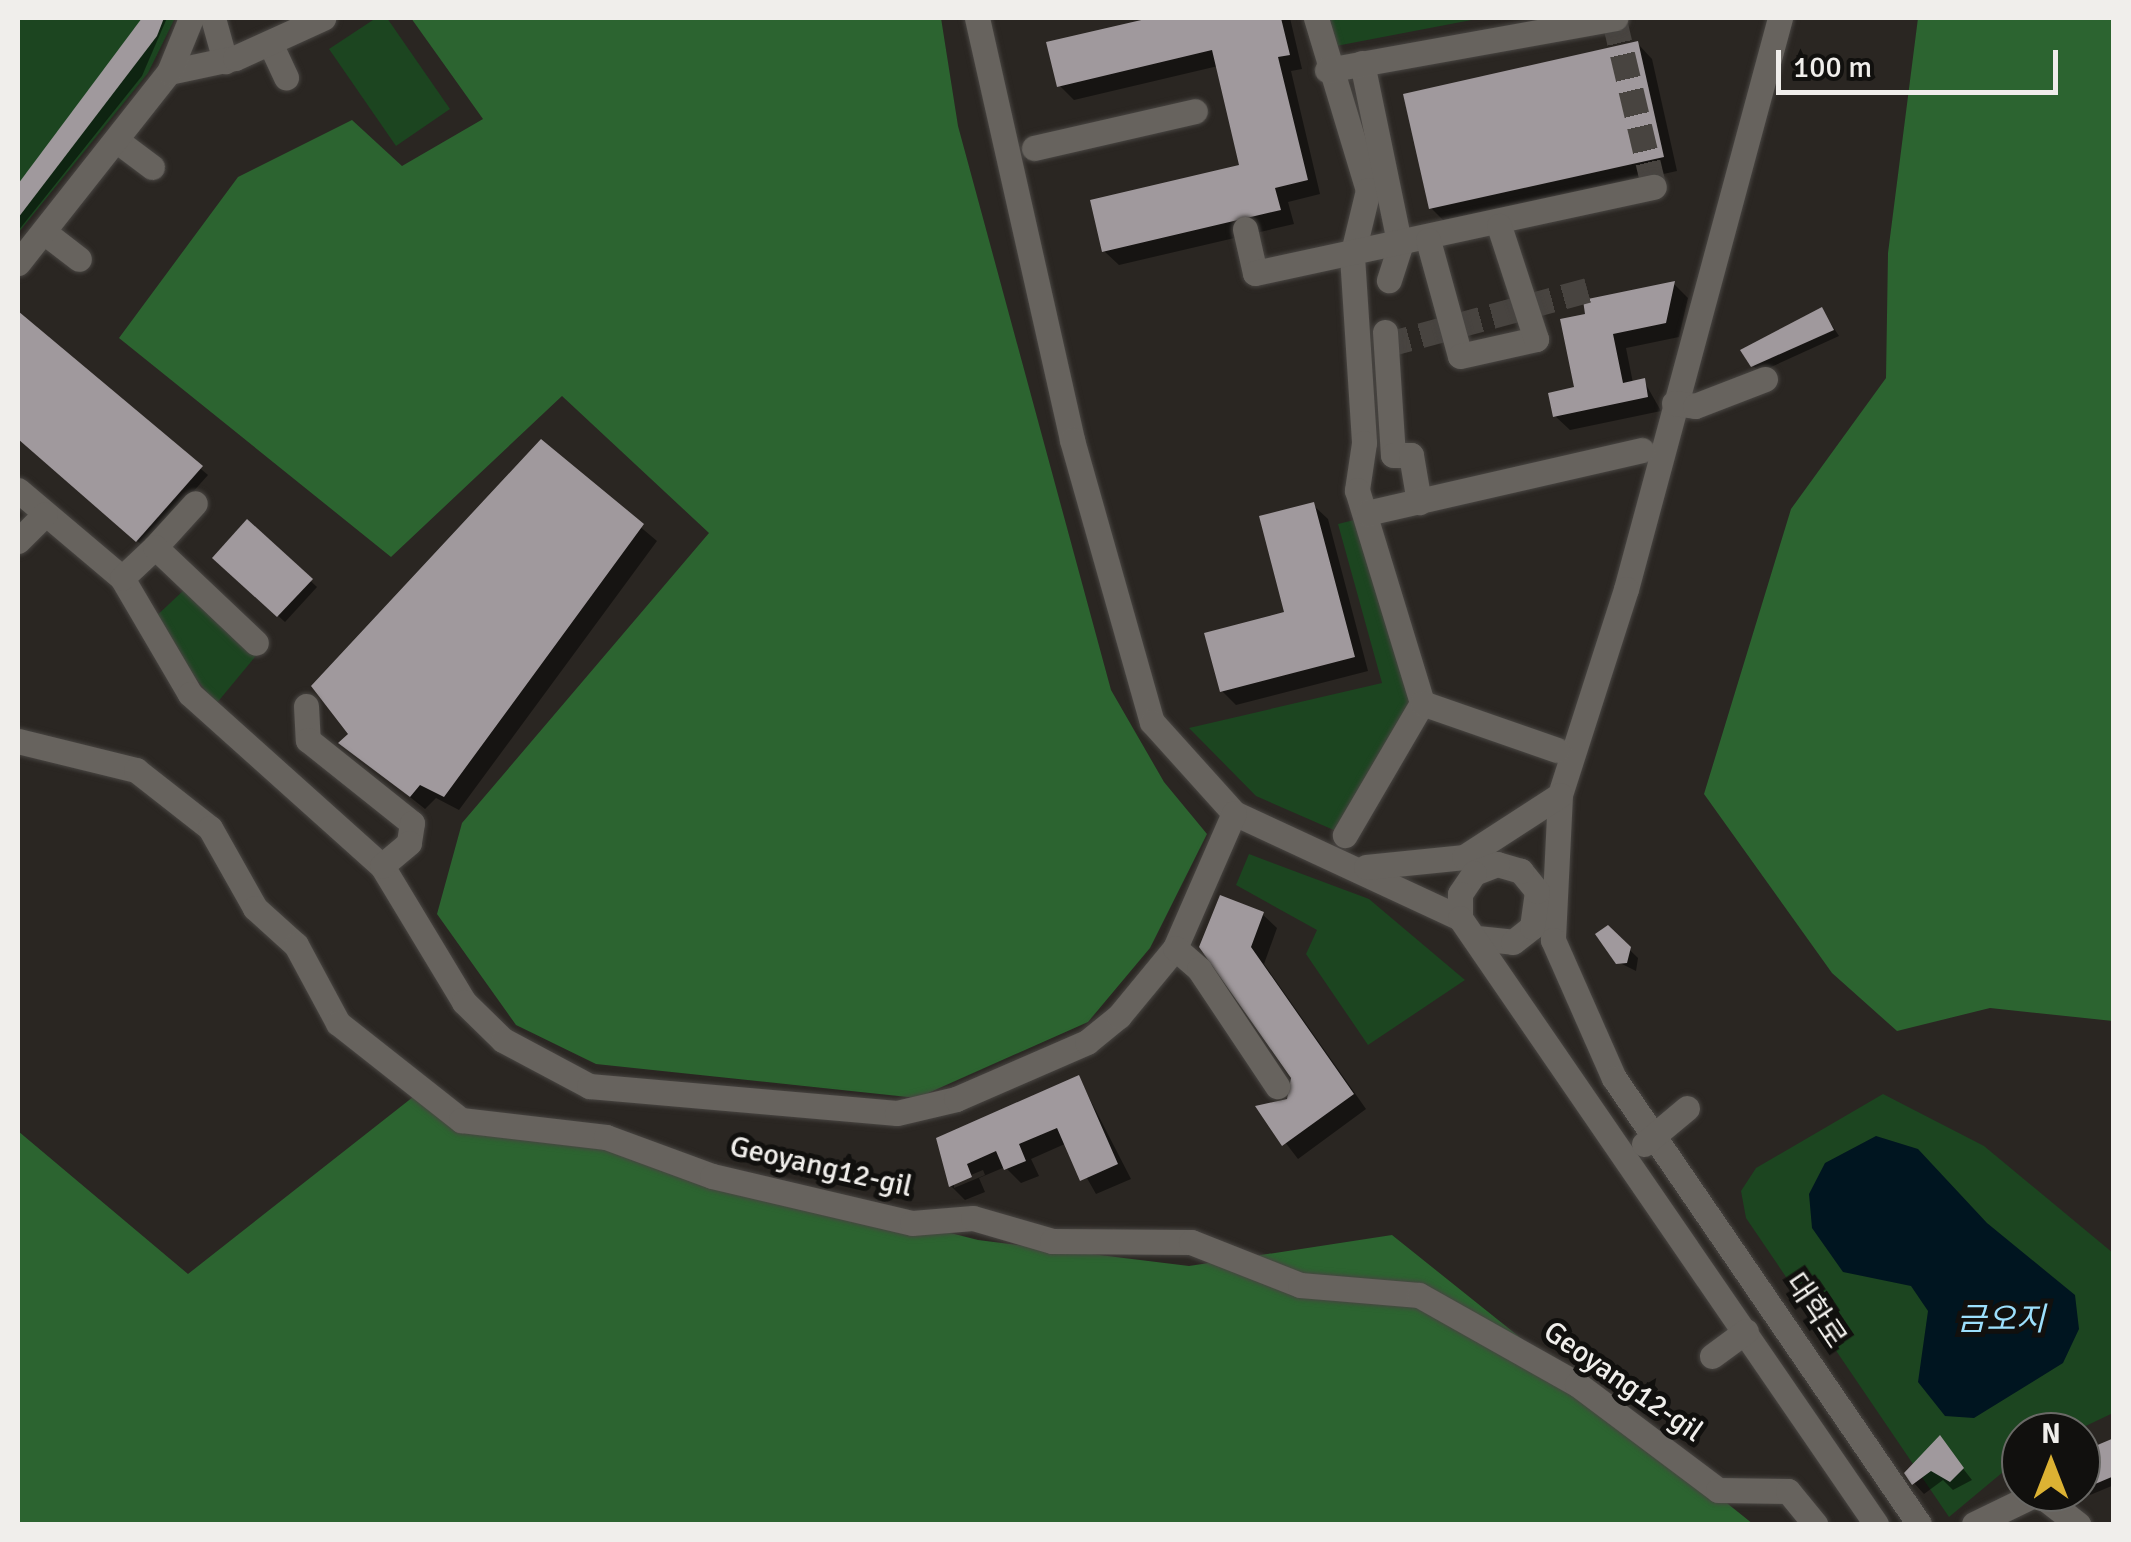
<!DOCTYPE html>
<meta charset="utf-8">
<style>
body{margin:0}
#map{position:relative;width:2131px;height:1542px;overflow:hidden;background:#2a2622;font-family:Signika,"Noto Sans KR",sans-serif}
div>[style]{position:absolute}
.green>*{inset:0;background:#1c4520}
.forest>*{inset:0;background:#2c6430}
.water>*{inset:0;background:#001520}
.shadow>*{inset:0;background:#0007}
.building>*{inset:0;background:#a0999d}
.minor-tunnel>*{height:25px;margin-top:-12.5px;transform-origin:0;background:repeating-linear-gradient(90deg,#484440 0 25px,transparent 0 37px)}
.roads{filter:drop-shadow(0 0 2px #484542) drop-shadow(0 0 2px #484542)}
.minor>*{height:25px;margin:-12.5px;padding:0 12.5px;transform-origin:12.5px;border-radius:12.5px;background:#67635e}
span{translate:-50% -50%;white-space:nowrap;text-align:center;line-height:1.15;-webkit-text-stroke:10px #11100e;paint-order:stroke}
.street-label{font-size:30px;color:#f0eeeb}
.water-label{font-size:32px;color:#9cdffc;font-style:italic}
.frame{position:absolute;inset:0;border:20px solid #f0eeeb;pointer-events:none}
.north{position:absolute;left:2001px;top:1412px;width:100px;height:100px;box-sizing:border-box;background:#11100e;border:2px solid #6a6966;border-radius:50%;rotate:0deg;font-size:28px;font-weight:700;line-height:40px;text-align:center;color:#f0eeeb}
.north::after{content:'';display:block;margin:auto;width:35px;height:45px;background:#dcb233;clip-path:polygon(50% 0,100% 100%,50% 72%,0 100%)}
.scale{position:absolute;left:1776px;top:50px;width:282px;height:45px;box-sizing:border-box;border:5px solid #f0eeeb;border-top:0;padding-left:12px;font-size:30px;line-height:35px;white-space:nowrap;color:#f0eeeb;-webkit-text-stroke:8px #11100e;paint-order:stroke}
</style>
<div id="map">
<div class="green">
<div style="clip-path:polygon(18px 18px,175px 18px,148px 73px,18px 233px)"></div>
<div style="clip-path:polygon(376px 18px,387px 18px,450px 109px,396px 146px,329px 49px)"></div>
<div style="clip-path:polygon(1330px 18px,1482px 18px,1336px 46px)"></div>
<div style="clip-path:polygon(1366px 517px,1416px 704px,1336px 831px,1256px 796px,1189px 728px,1382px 683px,1338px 524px)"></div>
<div style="clip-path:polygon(185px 589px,259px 652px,216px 704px,151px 621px)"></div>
<div style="clip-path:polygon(1249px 854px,1369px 899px,1465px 980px,1368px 1045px,1306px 954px,1317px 930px,1236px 885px)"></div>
<div style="clip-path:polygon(1883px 1094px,1984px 1146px,2113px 1253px,2113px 1413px,2073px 1432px,2021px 1432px,2021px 1457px,1949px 1517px,1746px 1218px,1741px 1191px,1756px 1168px)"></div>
</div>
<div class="forest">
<div style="clip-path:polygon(411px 18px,941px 18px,958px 126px,1111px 690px,1164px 782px,1207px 834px,1150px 948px,1088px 1022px,917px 1098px,596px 1064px,516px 1025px,437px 914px,462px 823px,709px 533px,562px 396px,391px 557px,119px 338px,238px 177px,352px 120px,402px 166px,483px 119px)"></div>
<div style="clip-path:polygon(1918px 18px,2113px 18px,2113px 1021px,1990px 1008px,1897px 1031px,1832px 973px,1704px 794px,1791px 509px,1886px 378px,1888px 253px)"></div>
<div style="clip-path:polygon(413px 1097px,978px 1240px,1189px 1266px,1392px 1235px,1753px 1524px,18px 1524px,18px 1131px,188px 1274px)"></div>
</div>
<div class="water">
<div style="clip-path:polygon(1876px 1136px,1918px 1149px,1987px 1223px,2075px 1295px,2079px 1329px,2063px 1363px,1974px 1418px,1945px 1416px,1918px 1382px,1928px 1311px,1911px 1286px,1843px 1272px,1812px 1228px,1809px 1194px,1825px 1163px)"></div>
</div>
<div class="shadow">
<div style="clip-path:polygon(145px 18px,167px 18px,142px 76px,18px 231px,18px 187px)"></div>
<div style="clip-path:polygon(1161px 18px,1290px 18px,1302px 69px,1291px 71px,1320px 194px,1288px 202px,1294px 224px,1119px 265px,1104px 251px,1242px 167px,1218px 66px,1074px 100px,1059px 85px,1049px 44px)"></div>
<div style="clip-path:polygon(1638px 44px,1652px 59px,1677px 171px,1445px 222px,1431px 208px)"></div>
<div style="clip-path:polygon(1674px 284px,1688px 298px,1679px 337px,1626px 348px,1633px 383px,1644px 381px,1661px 411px,1570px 430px,1555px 416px,1577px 389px,1588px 316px)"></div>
<div style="clip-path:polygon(1822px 310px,1839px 336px,1760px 372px,1753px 366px)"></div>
<div style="clip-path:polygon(18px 314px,208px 475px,144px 547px,18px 437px)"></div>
<div style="clip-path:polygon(541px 443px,657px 541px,459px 810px,436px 798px,425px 809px,342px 743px)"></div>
<div style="clip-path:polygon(1313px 505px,1328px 519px,1368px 671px,1236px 705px,1222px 691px,1287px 614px)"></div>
<div style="clip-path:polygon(248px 523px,317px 587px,285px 622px,215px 558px)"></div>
<div style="clip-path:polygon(1262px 914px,1277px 928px,1264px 964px,1366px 1109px,1298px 1159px,1259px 1108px,1287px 1102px,1296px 1084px,1202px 947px)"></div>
<div style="clip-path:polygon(1607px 928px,1638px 958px,1636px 971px,1618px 962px)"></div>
<div style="clip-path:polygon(evenodd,1079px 1078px,1131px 1179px,1096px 1194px,1067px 1143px,1031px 1159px,1039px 1176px,1021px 1183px,1005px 1167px,979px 1178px,985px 1192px,965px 1200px,951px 1186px,938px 1139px,1079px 1078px,983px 1170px,985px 1175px,954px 1188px,954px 1182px,983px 1170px)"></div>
<div style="clip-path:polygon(1940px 1439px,1972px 1480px,1953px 1490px,1943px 1480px,1924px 1494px,1914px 1483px)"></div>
<div style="clip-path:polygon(2114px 1441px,2114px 1485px,2090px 1495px,2081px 1455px)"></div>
</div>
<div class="building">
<div style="clip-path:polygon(142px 18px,164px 18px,157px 36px,18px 218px,18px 184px)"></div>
<div style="clip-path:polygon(1150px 18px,1281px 18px,1290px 55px,1278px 57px,1308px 180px,1275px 188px,1281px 210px,1102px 252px,1090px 200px,1239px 165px,1212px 50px,1057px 87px,1046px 42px)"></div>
<div style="clip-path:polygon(1638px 41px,1664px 157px,1429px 209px,1403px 94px)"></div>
<div style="clip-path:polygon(1675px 281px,1666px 323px,1613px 334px,1623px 383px,1645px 378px,1648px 397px,1553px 417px,1548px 393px,1574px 387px,1560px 319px,1585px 314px,1583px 300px)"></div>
<div style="clip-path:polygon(1822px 307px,1834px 330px,1751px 367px,1740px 350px)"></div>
<div style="clip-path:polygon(18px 311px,203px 466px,136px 542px,18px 439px)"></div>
<div style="clip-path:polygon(541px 439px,644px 524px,444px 797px,420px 785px,410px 797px,338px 743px,348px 734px,311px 686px)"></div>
<div style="clip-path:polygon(1314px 502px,1355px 657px,1220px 692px,1204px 633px,1284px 612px,1259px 516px)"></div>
<div style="clip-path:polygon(247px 519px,313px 579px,277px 617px,212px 558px)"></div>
<div style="clip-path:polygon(1220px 895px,1264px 912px,1251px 947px,1354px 1094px,1282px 1146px,1255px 1106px,1287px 1099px,1291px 1078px,1199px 947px)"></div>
<div style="clip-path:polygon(1608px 925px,1631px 947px,1627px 963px,1616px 964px,1595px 934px)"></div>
<div style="clip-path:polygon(1079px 1075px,1118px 1164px,1080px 1181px,1057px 1128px,1019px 1144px,1026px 1161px,1004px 1170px,996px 1151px,967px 1164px,972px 1177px,949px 1187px,936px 1138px)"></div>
<div style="clip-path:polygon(1940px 1435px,1964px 1468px,1950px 1482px,1931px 1471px,1912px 1485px,1904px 1473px)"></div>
<div style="clip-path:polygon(2114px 1438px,2114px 1476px,2081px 1490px,2081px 1452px)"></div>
</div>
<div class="minor-tunnel">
<div style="left:1614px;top:18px;width:174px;rotate:76.7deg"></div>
<div style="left:1385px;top:345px;width:210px;rotate:-15.2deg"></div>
</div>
<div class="roads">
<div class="minor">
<div style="left:213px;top:18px;width:45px;rotate:74.4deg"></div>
<div style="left:977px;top:18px;width:433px;rotate:77.3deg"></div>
<div style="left:1072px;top:440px;width:293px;rotate:74.2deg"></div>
<div style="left:1152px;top:722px;width:122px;rotate:48deg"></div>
<div style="left:1234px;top:813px;width:249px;rotate:24.9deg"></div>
<div style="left:1316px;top:18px;width:180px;rotate:73.2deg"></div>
<div style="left:1368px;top:190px;width:68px;rotate:103.6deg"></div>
<div style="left:1352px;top:256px;width:187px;rotate:86.3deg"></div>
<div style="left:1364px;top:443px;width:48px;rotate:98.5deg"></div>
<div style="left:1357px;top:490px;width:223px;rotate:73deg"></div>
<div style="left:1422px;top:703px;width:153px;rotate:120.3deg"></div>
<div style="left:1780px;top:18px;width:591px;rotate:105.09deg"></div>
<div style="left:1626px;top:589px;width:216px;rotate:107.8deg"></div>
<div style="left:1560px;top:795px;width:145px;rotate:92.8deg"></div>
<div style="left:1553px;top:940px;width:151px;rotate:66.2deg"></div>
<div style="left:1614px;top:1078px;width:540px;rotate:55.63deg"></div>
<div style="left:270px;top:43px;width:38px;rotate:65deg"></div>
<div style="left:1362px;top:63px;width:187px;rotate:78.3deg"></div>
<div style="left:1400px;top:246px;width:36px;rotate:108deg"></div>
<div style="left:1327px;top:70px;width:293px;rotate:-10.2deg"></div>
<div style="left:169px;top:72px;width:67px;rotate:-12deg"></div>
<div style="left:235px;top:58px;width:97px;rotate:-24.4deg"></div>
<div style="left:116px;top:140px;width:45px;rotate:36.9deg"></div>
<div style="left:1034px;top:148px;width:165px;rotate:-12.9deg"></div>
<div style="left:1245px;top:229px;width:45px;rotate:77.2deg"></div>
<div style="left:1255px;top:273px;width:408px;rotate:-12.2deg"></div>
<div style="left:44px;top:232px;width:44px;rotate:37.6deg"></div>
<div style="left:1428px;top:240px;width:120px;rotate:74.6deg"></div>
<div style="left:1460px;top:356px;width:78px;rotate:-12.6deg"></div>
<div style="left:1536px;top:339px;width:119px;rotate:-108.1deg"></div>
<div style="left:18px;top:263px;width:243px;rotate:-51.7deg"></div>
<div style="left:169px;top:72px;width:58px;rotate:-67.8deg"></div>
<div style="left:1385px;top:332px;width:123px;rotate:86.3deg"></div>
<div style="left:1393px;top:455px;width:18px"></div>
<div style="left:1411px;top:455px;width:48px;rotate:80.3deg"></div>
<div style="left:1674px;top:403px;width:21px;rotate:8deg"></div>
<div style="left:1695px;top:406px;width:75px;rotate:-21.1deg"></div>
<div style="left:18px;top:490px;width:136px;rotate:40.2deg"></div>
<div style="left:122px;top:578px;width:134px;rotate:59.6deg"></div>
<div style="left:190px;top:694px;width:258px;rotate:41.9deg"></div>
<div style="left:382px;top:866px;width:159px;rotate:58.9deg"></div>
<div style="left:464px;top:1002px;width:54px;rotate:44.3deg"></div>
<div style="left:503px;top:1040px;width:98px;rotate:28.1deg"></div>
<div style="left:589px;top:1086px;width:309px;rotate:5deg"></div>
<div style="left:897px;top:1113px;width:61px;rotate:-13.3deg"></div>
<div style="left:956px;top:1099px;width:143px;rotate:-23.5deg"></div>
<div style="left:1087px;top:1042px;width:41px;rotate:-39.1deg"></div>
<div style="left:1119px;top:1016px;width:88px;rotate:-50.5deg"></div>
<div style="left:1175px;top:948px;width:147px;rotate:-66.4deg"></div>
<div style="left:1367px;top:513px;width:282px;rotate:-12.9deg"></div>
<div style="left:18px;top:541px;width:38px;rotate:-45deg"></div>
<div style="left:155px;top:547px;width:59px;rotate:-47.7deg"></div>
<div style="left:122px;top:578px;width:45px;rotate:-43.2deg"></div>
<div style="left:155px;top:547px;width:139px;rotate:43.5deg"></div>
<div style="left:1422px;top:703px;width:143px;rotate:19.2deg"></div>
<div style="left:306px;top:706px;width:34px;rotate:87deg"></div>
<div style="left:308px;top:740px;width:133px;rotate:38.6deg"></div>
<div style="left:412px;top:823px;width:20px;rotate:99deg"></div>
<div style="left:409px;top:843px;width:35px;rotate:140deg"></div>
<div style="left:18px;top:741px;width:122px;rotate:13.8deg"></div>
<div style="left:136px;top:770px;width:94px;rotate:38.1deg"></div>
<div style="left:210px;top:828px;width:92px;rotate:60.6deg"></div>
<div style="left:255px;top:908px;width:55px;rotate:42.1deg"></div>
<div style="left:296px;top:945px;width:89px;rotate:61.7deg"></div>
<div style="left:338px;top:1023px;width:157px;rotate:38.3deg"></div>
<div style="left:461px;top:1120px;width:146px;rotate:6.7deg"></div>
<div style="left:606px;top:1137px;width:113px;rotate:20.2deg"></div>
<div style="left:712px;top:1176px;width:205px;rotate:13.2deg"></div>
<div style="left:912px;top:1223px;width:61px;rotate:-4.7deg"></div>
<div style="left:973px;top:1218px;width:82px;rotate:16.2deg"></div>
<div style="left:1052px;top:1241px;width:139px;rotate:0.4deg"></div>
<div style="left:1191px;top:1242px;width:117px;rotate:21.5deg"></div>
<div style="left:1300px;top:1285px;width:119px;rotate:4.8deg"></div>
<div style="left:1419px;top:1295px;width:181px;rotate:29.4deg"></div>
<div style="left:1577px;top:1384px;width:176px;rotate:36.9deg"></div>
<div style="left:1718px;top:1490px;width:70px;rotate:0.8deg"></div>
<div style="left:1788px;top:1491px;width:43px;rotate:50.7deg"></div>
<div style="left:1366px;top:867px;width:99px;rotate:-5.8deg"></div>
<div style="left:1464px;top:857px;width:114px;rotate:-32.9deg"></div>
<div style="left:1477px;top:938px;width:36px;rotate:6deg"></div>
<div style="left:1513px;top:942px;width:24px;rotate:-38deg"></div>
<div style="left:1532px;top:927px;width:36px;rotate:-82deg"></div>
<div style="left:1537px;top:891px;width:26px;rotate:-129deg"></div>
<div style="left:1521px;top:871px;width:25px;rotate:-164deg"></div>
<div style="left:1497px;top:864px;width:25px;rotate:159deg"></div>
<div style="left:1474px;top:873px;width:25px;rotate:124deg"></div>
<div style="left:1460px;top:894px;width:24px;rotate:90deg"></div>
<div style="left:1460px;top:918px;width:735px;rotate:55.53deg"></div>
<div style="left:1175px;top:948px;width:32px;rotate:41deg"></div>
<div style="left:1199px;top:969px;width:141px;rotate:56.3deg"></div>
<div style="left:1644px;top:1144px;width:56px;rotate:-39.9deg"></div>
<div style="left:1712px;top:1356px;width:42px;rotate:-36.3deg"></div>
<div style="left:1974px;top:1524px;width:71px;rotate:-25.8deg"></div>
<div style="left:2038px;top:1493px;width:51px;rotate:37.8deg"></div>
</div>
</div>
<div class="street-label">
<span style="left:821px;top:1167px;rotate:13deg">Geoyang12-gil</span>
<span style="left:1815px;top:1311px;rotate:56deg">대학로</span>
<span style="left:1623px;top:1382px;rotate:35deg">Geoyang12-gil</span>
</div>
<div class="water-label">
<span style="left:2001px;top:1320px">금오지</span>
</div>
<div class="frame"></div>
<div class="north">N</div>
<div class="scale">100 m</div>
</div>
